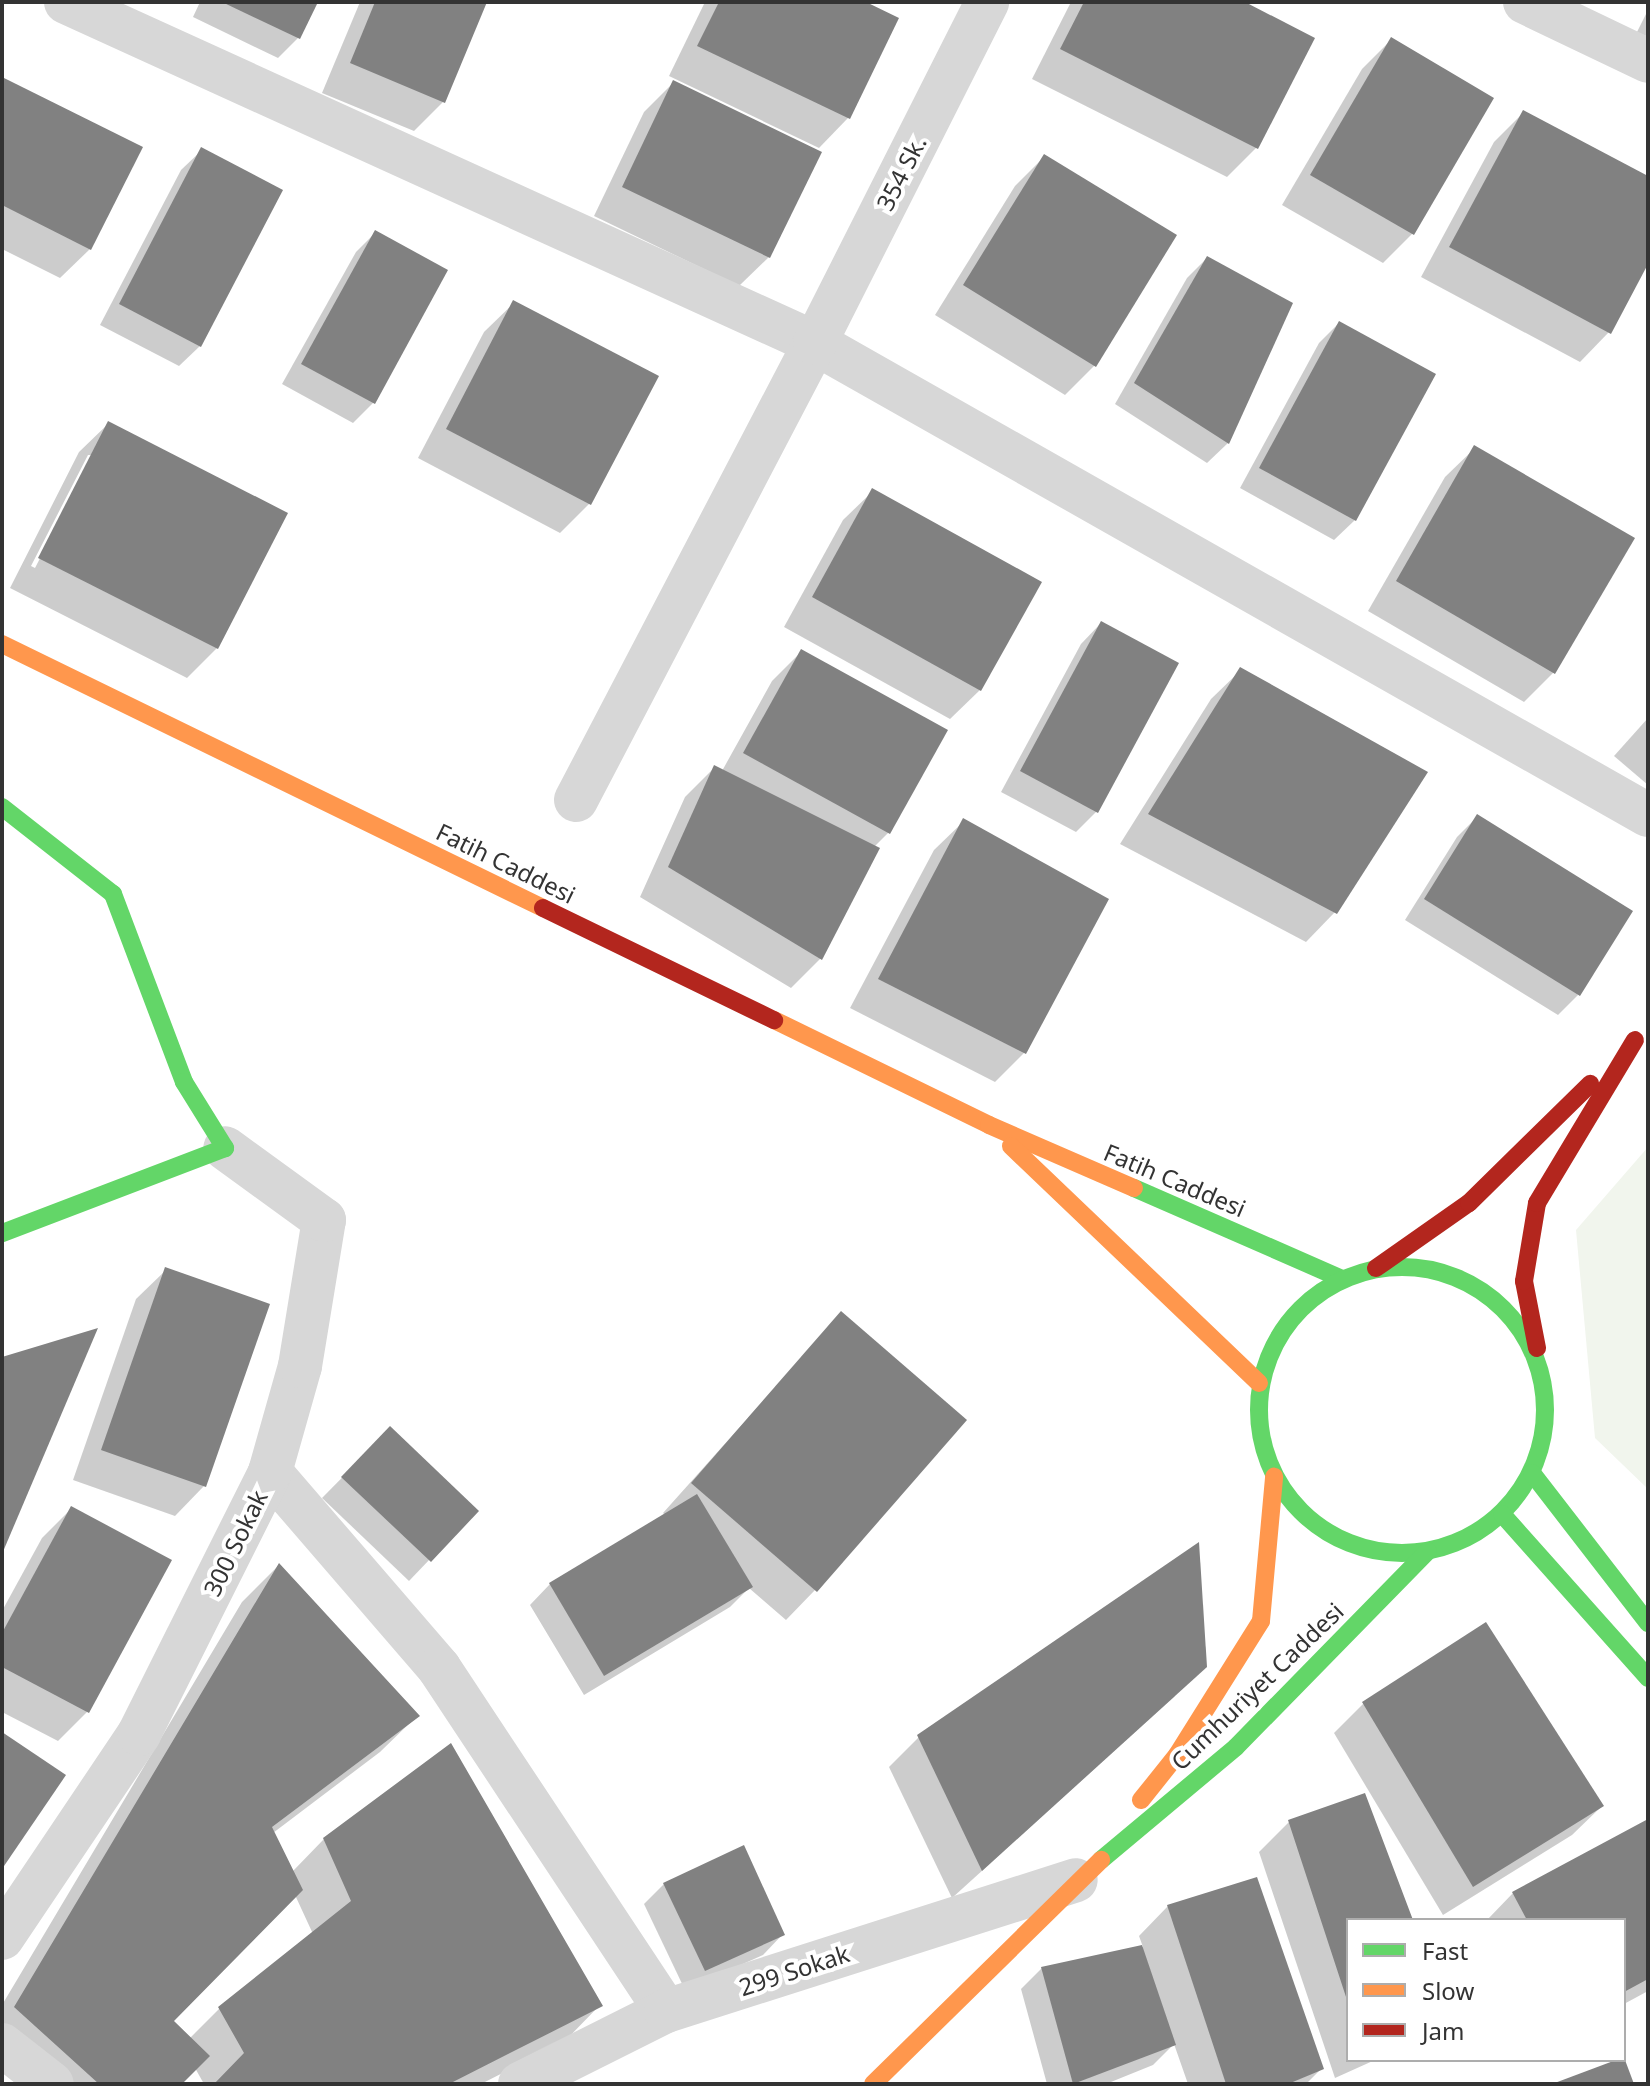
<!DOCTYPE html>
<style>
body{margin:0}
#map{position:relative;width:1650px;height:2086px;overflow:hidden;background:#fff;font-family:"Noto Sans",sans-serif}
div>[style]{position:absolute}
.green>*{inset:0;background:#f1f5ed}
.shadow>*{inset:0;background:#0003}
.building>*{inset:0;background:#818181}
.street>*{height:44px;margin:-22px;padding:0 22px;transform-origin:22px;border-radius:22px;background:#d7d7d7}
.fast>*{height:18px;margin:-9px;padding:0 9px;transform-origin:9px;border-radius:9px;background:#63d668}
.fast>.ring{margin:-9px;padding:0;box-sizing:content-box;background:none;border:18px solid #63d668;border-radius:50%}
.slow>*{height:18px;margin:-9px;padding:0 9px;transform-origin:9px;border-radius:9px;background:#ff974d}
.jam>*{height:18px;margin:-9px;padding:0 9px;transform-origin:9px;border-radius:9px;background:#b3261e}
span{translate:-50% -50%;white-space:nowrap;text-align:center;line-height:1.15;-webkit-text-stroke:8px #fff;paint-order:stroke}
.street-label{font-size:24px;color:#333}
.frame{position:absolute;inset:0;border:4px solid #333;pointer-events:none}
.legend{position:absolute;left:1346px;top:1918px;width:280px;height:144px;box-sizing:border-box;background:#fff;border:2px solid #adadad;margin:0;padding:10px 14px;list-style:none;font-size:24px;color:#333}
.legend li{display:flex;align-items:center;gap:16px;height:40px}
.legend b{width:40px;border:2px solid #adadad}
</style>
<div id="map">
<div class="green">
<div style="clip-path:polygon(1648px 1147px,1648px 1489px,1595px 1438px,1576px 1230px)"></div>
</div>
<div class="shadow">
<div style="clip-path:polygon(200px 2px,316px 2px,298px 38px,278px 58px,193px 17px)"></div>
<div style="clip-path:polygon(360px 2px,485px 2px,443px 102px,414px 131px,322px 93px)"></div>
<div style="clip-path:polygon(705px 2px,861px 2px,897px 19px,848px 118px,819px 148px,669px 76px)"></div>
<div style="clip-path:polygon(1071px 2px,1240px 2px,1257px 147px,1227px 177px,1032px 79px)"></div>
<div style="clip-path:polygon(1648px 10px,1648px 37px,1637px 32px)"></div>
<div style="clip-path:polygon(1391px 40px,1492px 99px,1412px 234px,1383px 263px,1282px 205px,1362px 69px)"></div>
<div style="clip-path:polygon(2px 79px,90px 249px,60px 278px,2px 249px)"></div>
<div style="clip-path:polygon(673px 83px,769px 257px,739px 286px,594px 216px,644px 112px)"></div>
<div style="clip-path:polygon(1524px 112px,1648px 178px,1648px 260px,1609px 332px,1580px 362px,1421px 277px,1494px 142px)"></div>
<div style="clip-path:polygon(202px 150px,200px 346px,179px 366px,100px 325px,181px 170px)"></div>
<div style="clip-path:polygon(1045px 156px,1095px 365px,1065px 395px,935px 315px,1015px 186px)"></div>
<div style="clip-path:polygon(376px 232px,373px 403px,353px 423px,282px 384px,356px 252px)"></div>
<div style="clip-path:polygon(1207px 258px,1228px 443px,1207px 463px,1115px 404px,1187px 278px)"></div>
<div style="clip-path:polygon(514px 303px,590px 503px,560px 533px,418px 458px,484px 332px)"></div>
<div style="clip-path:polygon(1339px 323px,1355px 520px,1334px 540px,1240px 488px,1319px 343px)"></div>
<div style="clip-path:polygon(evenodd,109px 423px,217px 648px,187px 678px,10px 588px,79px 452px,109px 423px,88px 455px,93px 455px,35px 568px,31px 566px,88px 455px)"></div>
<div style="clip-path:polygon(1475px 448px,1554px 672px,1524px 702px,1368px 611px,1445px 477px)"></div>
<div style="clip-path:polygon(873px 491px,980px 690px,950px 719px,784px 627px,843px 520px)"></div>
<div style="clip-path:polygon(1101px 623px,1096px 812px,1076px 832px,1001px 792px,1081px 644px)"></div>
<div style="clip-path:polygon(801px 652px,889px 832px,874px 847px,820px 959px,791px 988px,640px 897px,685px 797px,714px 768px,722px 771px,772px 681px)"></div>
<div style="clip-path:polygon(1241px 670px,1335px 912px,1306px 942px,1120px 844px,1211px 699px)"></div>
<div style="clip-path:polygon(1648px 718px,1648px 785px,1614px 756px)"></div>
<div style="clip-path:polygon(1477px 817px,1578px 995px,1558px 1015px,1405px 920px,1457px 837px)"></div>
<div style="clip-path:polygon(964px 821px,1024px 1053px,995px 1082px,850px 1008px,934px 850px)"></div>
<div style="clip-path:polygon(166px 1270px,204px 1486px,175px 1516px,73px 1480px,136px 1299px)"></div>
<div style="clip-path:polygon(841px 1314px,815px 1590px,786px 1620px,749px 1588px,730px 1607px,584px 1695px,530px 1605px,550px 1584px,665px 1515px,663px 1513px)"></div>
<div style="clip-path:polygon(390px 1429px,476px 1511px,409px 1581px,322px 1498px)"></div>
<div style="clip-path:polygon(71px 1509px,87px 1712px,58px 1741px,2px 1712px,2px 1611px,42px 1538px)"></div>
<div style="clip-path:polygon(evenodd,279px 1565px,417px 1716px,380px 1752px,273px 1833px,292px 1872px,324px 1839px,600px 2005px,564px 2042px,481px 2084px,204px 2084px,195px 2068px,180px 2084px,22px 2084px,2px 2066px,2px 2005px,242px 1602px,279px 1565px,295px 1895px,313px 1934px,220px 2008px,189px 2039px,171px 2021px,295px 1895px)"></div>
<div style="clip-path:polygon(1175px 1696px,952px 1898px,889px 1767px,919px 1737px)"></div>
<div style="clip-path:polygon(1363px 1704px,1602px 1806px,1572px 1835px,1443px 1915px,1334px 1733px)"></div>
<div style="clip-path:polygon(1648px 1821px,1648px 1991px,1624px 2004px,1624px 1920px,1487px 1920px,1513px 1893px)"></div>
<div style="clip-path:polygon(1289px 1822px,1411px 1920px,1348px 1920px,1348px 2060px,1375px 2060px,1335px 2078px,1259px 1852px)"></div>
<div style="clip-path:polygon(664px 1884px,783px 1934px,763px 1955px,685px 1990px,644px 1904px)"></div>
<div style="clip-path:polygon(1168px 1906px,1321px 2069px,1306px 2084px,1188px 2084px,1174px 2044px,1153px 2065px,1106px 2084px,1047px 2084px,1021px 1989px,1042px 1968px,1143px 1947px,1139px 1936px)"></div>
</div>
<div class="building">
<div style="clip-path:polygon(222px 2px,318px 2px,300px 39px)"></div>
<div style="clip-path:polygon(375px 2px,487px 2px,445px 103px,350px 63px)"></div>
<div style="clip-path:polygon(719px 2px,866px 2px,899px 18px,850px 119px,697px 46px)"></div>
<div style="clip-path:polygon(1084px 2px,1245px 2px,1315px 38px,1258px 149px,1060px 49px)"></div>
<div style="clip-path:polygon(1391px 37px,1494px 98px,1414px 235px,1310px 175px)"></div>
<div style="clip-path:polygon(2px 77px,143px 147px,91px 250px,2px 205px)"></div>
<div style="clip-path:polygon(673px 80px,822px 152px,770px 258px,622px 187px)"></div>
<div style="clip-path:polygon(1523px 110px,1648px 176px,1648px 264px,1611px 334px,1449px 247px)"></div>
<div style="clip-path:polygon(201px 147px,283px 190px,201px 347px,119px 304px)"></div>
<div style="clip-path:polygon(1044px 154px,1177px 235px,1096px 367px,963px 285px)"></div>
<div style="clip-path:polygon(375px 230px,448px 270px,375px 404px,301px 364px)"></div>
<div style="clip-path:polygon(1207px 256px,1293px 303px,1229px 444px,1134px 383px)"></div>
<div style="clip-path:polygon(513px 300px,659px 376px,591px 505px,446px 429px)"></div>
<div style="clip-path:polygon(1339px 321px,1436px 374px,1356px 521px,1259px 468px)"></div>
<div style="clip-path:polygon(108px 421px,288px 513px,218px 649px,38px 558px)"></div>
<div style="clip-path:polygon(1474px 445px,1635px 538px,1555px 674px,1396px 581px)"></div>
<div style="clip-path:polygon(872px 488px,1042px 582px,981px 691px,812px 597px)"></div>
<div style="clip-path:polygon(1101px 621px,1179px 663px,1098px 813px,1020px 771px)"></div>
<div style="clip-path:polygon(801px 649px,948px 730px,890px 834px,743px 753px)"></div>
<div style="clip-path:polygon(1240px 667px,1428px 772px,1337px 914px,1148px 814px)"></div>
<div style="clip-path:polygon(714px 765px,880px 848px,822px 960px,668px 867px)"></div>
<div style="clip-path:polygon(1477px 814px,1633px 911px,1580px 996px,1424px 899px)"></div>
<div style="clip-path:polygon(963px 818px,1109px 899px,1026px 1054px,878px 979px)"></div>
<div style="clip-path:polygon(165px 1267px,270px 1304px,206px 1487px,101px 1450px)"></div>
<div style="clip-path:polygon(841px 1311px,967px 1420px,817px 1592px,691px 1483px)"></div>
<div style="clip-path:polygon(98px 1328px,2px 1554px,2px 1357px)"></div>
<div style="clip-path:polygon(390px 1426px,479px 1511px,431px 1562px,341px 1477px)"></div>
<div style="clip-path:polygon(697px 1494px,753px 1587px,604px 1676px,549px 1583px)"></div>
<div style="clip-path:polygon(71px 1506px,172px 1560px,89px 1713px,2px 1667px,2px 1633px)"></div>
<div style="clip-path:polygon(1199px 1542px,1207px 1667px,982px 1871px,917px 1735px)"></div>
<div style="clip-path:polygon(279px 1563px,420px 1716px,272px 1827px,303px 1890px,174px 2021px,210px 2056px,182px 2084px,99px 2084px,14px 2007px)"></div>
<div style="clip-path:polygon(1486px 1622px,1604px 1806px,1473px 1887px,1362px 1702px)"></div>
<div style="clip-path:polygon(2px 1732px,66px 1775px,2px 1869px)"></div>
<div style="clip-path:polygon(451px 1743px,603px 2006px,449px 2084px,214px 2084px,244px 2053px,218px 2007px,351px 1901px,323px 1838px)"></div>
<div style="clip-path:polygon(1365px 1793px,1413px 1920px,1348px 1920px,1347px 2000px,1288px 1820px)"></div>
<div style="clip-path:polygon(1648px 1819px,1648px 1979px,1624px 1992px,1624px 1920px,1527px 1920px,1512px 1892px)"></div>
<div style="clip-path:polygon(744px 1845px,785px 1935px,705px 1971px,663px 1883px)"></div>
<div style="clip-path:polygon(1257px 1877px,1324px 2069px,1288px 2084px,1226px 2084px,1167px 1905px)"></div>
<div style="clip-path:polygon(1142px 1945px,1176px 2045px,1073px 2084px,1041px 1967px)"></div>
<div style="clip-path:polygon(1616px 2060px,1625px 2060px,1634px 2084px,1552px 2084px)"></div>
</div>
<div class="street">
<div style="left:66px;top:2px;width:823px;rotate:24.48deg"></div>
<div style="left:815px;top:343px;width:957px;rotate:29.54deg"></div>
<div style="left:1525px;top:2px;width:136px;rotate:25.6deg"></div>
<div style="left:576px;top:800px;width:516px;rotate:-62.39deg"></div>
<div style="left:815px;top:343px;width:382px;rotate:-63.2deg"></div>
<div style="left:270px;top:1472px;width:259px;rotate:49.2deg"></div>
<div style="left:439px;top:1668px;width:411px;rotate:56.5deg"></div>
<div style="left:2px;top:1938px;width:246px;rotate:-56.1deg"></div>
<div style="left:139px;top:1734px;width:293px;rotate:-63.4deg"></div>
<div style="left:270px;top:1472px;width:110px;rotate:-74.2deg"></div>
<div style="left:300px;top:1366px;width:148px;rotate:-80.7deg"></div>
<div style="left:324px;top:1220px;width:122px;rotate:-144deg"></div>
<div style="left:2px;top:2045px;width:63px;rotate:38deg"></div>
<div style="left:520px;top:2084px;width:163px;rotate:-26.6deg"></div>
<div style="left:666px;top:2011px;width:430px;rotate:-17.7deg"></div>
</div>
<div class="fast">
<div style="left:2px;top:807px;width:141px;rotate:38.1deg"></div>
<div style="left:113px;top:894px;width:201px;rotate:69.3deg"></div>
<div style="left:184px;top:1082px;width:78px;rotate:58.2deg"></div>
<div style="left:225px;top:1148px;width:239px;rotate:159.1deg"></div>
<div style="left:1134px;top:1188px;width:227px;rotate:23.6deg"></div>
<div class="ring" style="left:1259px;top:1267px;width:268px;height:268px"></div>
<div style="left:1532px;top:1473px;width:190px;rotate:52.3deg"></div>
<div style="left:1502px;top:1514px;width:220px;rotate:48.3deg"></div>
<div style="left:1101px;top:1860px;width:176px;rotate:-39.9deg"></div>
<div style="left:1236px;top:1747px;width:274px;rotate:-45.6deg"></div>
</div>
<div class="slow">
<div style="left:2px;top:644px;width:602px;rotate:26.01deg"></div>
<div style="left:774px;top:1020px;width:239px;rotate:26deg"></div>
<div style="left:989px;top:1125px;width:158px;rotate:23.5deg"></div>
<div style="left:1011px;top:1146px;width:343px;rotate:43.7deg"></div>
<div style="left:1141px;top:1800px;width:58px;rotate:-51.3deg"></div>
<div style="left:1177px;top:1755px;width:158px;rotate:-57.9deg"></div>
<div style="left:1261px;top:1621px;width:145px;rotate:-84.8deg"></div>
<div style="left:873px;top:2084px;width:320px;rotate:-44.5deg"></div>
</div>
<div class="jam">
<div style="left:543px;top:908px;width:257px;rotate:25.9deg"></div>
<div style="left:1376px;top:1268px;width:113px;rotate:-35deg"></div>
<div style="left:1469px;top:1203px;width:170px;rotate:-44.5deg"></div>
<div style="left:1537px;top:1348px;width:68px;rotate:-101deg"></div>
<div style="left:1524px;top:1281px;width:79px;rotate:-80.5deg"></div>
<div style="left:1537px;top:1203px;width:190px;rotate:-59deg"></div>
</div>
<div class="street-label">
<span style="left:901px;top:173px;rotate:-63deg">354 Sk.</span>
<span style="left:506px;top:863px;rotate:26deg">Fatih Caddesi</span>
<span style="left:1175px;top:1180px;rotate:23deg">Fatih Caddesi</span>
<span style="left:235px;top:1543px;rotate:-64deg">300 Sokak</span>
<span style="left:1257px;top:1686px;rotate:-44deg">Cumhuriyet Caddesi</span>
<span style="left:794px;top:1970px;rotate:-18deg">299 Sokak</span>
</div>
<div class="frame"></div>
<ul class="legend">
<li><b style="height:10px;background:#63d668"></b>Fast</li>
<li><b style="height:10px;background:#ff974d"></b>Slow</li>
<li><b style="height:10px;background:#b3261e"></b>Jam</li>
</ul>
</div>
